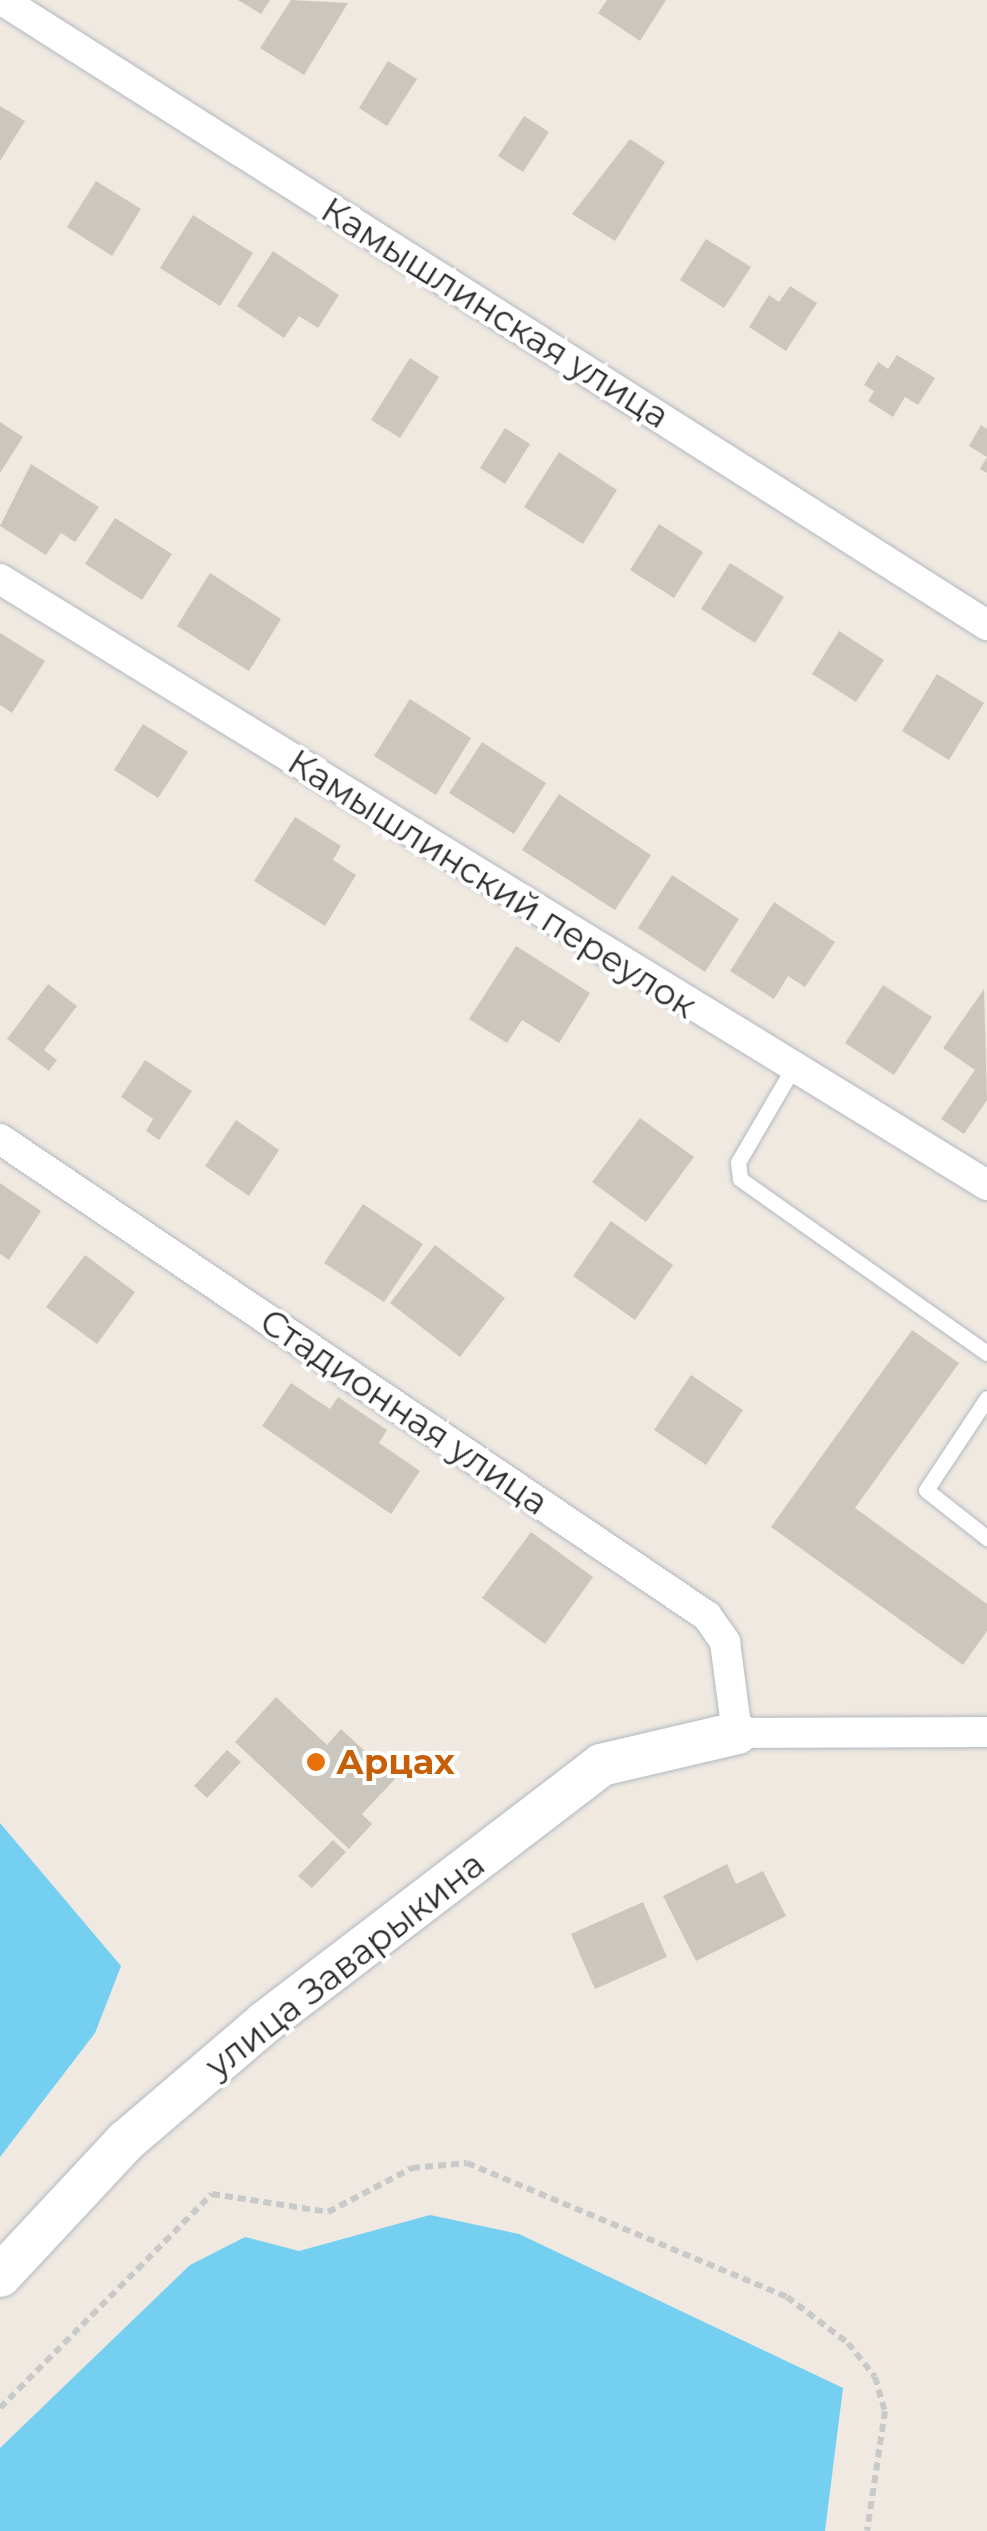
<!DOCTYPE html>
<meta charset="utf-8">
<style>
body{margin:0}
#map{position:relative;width:987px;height:2531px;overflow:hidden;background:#efe9e1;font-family:Montserrat,sans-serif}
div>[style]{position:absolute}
.water>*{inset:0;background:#75cff0}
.building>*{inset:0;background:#cbc7bf}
.path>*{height:6px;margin-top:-3px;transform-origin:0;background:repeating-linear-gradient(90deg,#c9c9c9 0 8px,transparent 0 13px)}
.roads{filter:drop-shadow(0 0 2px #b4b7c1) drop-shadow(0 0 2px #b4b7c1)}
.lane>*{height:15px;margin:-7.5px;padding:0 7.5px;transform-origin:7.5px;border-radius:7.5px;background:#fff}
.street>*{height:30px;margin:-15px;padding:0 15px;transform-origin:15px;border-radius:15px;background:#fff}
.secondary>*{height:42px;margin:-21px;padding:0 21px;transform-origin:21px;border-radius:21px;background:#fff}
.dots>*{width:28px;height:28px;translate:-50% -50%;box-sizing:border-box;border:5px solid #fff;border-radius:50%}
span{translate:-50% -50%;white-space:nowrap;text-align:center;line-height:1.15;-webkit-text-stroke:8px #fff;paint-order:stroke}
.street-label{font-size:35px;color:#2e2e2e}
.food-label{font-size:35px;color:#c56008;font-weight:700}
.left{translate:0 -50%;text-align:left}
</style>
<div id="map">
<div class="water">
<div style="clip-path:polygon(0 1823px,121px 1966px,95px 2033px,0 2157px)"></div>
<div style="clip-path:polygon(430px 2215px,519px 2234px,843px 2388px,825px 2531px,0 2531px,0 2448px,190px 2265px,245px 2237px,299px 2251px)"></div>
</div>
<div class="building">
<div style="clip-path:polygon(238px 0,270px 0,261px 14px)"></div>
<div style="clip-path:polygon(291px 0,348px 3px,304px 75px,260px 48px)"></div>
<div style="clip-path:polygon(607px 0,666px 0,640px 41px,598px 13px)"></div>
<div style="clip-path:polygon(388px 61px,417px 79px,387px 126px,359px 108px)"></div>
<div style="clip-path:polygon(0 106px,25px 121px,0 161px)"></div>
<div style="clip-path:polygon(524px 116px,549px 132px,523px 172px,498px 156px)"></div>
<div style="clip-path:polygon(630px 139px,665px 162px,615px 241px,572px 214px)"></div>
<div style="clip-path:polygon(96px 181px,141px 209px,112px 256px,67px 227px)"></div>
<div style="clip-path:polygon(193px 215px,253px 253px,220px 306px,160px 268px)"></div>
<div style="clip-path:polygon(706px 239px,751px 267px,724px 308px,680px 280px)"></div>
<div style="clip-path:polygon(273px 251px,339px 295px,318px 328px,299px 316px,284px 338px,237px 306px)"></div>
<div style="clip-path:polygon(790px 286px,817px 303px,786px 351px,749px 327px,769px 295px,779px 302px)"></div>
<div style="clip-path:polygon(897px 355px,935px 378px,918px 405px,905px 397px,893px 417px,868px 401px,874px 391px,864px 385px,878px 362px,888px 369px)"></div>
<div style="clip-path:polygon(410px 358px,439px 377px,400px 438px,371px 420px)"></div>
<div style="clip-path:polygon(0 422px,23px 437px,0 473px)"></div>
<div style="clip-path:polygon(981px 425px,987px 429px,987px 473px,980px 469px,987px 457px,969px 446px)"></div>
<div style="clip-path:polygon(505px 428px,530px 444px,505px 484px,480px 468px)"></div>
<div style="clip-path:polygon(559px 452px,617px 490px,583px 544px,524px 507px)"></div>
<div style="clip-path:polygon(31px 464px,99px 507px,75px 542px,61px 533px,46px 555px,0 526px)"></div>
<div style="clip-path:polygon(115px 518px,172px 554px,142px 600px,85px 564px)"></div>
<div style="clip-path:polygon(659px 524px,703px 552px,674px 598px,630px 570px)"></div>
<div style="clip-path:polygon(730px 563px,784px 597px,755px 643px,701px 609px)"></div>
<div style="clip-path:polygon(210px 573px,281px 619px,249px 671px,177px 626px)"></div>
<div style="clip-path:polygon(839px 631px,884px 660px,856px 702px,812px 674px)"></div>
<div style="clip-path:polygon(0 633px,45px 661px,12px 713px,0 705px)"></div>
<div style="clip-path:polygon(937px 674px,984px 703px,949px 760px,902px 731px)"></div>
<div style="clip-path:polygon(410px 699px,471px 738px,436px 795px,374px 756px)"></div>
<div style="clip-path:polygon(143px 724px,188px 752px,158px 798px,114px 770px)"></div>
<div style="clip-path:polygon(482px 742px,546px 783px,514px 834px,449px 793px)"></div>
<div style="clip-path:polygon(559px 794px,651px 855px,615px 910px,522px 850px)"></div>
<div style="clip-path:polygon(295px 817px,341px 846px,333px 860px,356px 875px,325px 926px,254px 881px)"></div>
<div style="clip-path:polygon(672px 875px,739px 919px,705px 972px,638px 928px)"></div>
<div style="clip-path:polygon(774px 902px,835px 942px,805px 987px,788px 976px,774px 999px,730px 971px)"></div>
<div style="clip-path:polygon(516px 946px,590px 993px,559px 1043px,522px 1020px,507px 1043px,469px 1019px)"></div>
<div style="clip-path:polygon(48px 984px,77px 1006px,44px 1050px,57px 1060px,49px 1071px,7px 1039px)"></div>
<div style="clip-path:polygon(883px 985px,932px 1017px,894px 1075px,845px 1043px)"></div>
<div style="clip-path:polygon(984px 989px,987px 1100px,964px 1134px,941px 1119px,975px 1070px,943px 1048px)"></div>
<div style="clip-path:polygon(145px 1060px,192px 1091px,159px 1140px,146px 1131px,153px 1119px,121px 1097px)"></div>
<div style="clip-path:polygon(640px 1118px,694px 1157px,646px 1222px,592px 1182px)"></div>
<div style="clip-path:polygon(236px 1120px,279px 1150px,249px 1196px,205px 1166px)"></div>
<div style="clip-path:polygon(0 1183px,41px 1211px,9px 1260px,0 1254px)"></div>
<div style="clip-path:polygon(363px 1204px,423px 1244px,384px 1302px,324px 1263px)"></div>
<div style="clip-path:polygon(611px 1221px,673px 1265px,635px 1320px,573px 1276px)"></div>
<div style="clip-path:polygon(435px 1245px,505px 1298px,460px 1357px,390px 1303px)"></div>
<div style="clip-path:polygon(85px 1255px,135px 1292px,97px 1344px,46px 1307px)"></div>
<div style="clip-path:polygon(912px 1330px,959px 1363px,855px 1508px,987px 1604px,987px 1631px,963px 1665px,771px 1527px)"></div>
<div style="clip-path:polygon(691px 1375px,743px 1410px,706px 1465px,654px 1430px)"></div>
<div style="clip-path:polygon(291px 1383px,330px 1409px,338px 1397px,387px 1430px,379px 1443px,420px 1471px,391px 1514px,262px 1426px)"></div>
<div style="clip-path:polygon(531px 1532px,593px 1577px,545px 1644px,482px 1598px)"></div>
<div style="clip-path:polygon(276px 1697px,327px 1745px,341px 1729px,395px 1779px,362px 1814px,372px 1824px,349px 1849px,235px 1742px)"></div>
<div style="clip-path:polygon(227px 1750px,241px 1762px,207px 1798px,194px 1786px)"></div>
<div style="clip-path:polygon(333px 1840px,346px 1852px,312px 1888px,298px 1876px)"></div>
<div style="clip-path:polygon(727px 1864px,736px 1884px,763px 1871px,786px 1916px,696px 1961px,663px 1896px)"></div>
<div style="clip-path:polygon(643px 1902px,667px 1957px,595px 1989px,571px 1934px)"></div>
</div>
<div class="path">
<div style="left:0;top:2408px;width:301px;rotate:-45.3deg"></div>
<div style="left:212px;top:2194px;width:117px;rotate:8.8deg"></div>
<div style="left:328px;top:2212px;width:95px;rotate:-27.6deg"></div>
<div style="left:412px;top:2168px;width:55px;rotate:-5.2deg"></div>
<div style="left:467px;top:2163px;width:347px;rotate:22.7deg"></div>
<div style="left:787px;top:2297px;width:76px;rotate:37deg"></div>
<div style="left:848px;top:2343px;width:43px;rotate:51.5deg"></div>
<div style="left:875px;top:2377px;width:35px;rotate:74deg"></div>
<div style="left:885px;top:2411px;width:121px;rotate:98.5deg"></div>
</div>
<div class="roads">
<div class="lane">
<div style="left:793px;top:1068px;width:109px;rotate:120.3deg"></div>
<div style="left:738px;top:1162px;width:17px;rotate:83deg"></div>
<div style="left:740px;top:1179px;width:302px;rotate:35.2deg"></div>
<div style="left:987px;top:1398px;width:110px;rotate:123.5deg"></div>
<div style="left:926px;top:1490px;width:78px;rotate:38.2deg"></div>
</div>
<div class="street">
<div style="left:2px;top:0;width:1167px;rotate:32.4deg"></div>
<div style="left:0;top:579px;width:1158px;rotate:31.55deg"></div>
<div style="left:0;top:1139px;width:853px;rotate:34.01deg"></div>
<div style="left:707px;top:1616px;width:32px;rotate:55deg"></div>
<div style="left:725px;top:1642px;width:92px;rotate:82.5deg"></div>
<div style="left:737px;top:1733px;width:250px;rotate:-0.2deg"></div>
</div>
<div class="secondary">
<div style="left:0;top:2276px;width:185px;rotate:-47deg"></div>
<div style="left:126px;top:2141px;width:182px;rotate:-40.5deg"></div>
<div style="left:264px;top:2023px;width:424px;rotate:-37.4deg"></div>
<div style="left:601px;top:1765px;width:140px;rotate:-13.2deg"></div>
</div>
</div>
<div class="dots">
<div style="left:316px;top:1762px;background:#e8710a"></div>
</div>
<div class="street-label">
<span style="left:495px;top:313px;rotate:32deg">Камышлинская улица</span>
<span style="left:492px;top:884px;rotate:32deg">Камышлинский переулок</span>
<span style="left:404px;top:1412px;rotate:34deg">Стадионная улица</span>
<span style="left:345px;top:1965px;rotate:-38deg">улица Заварыкина</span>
</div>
<div class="food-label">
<span class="left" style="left:336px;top:1762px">Арцах</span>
</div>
</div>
